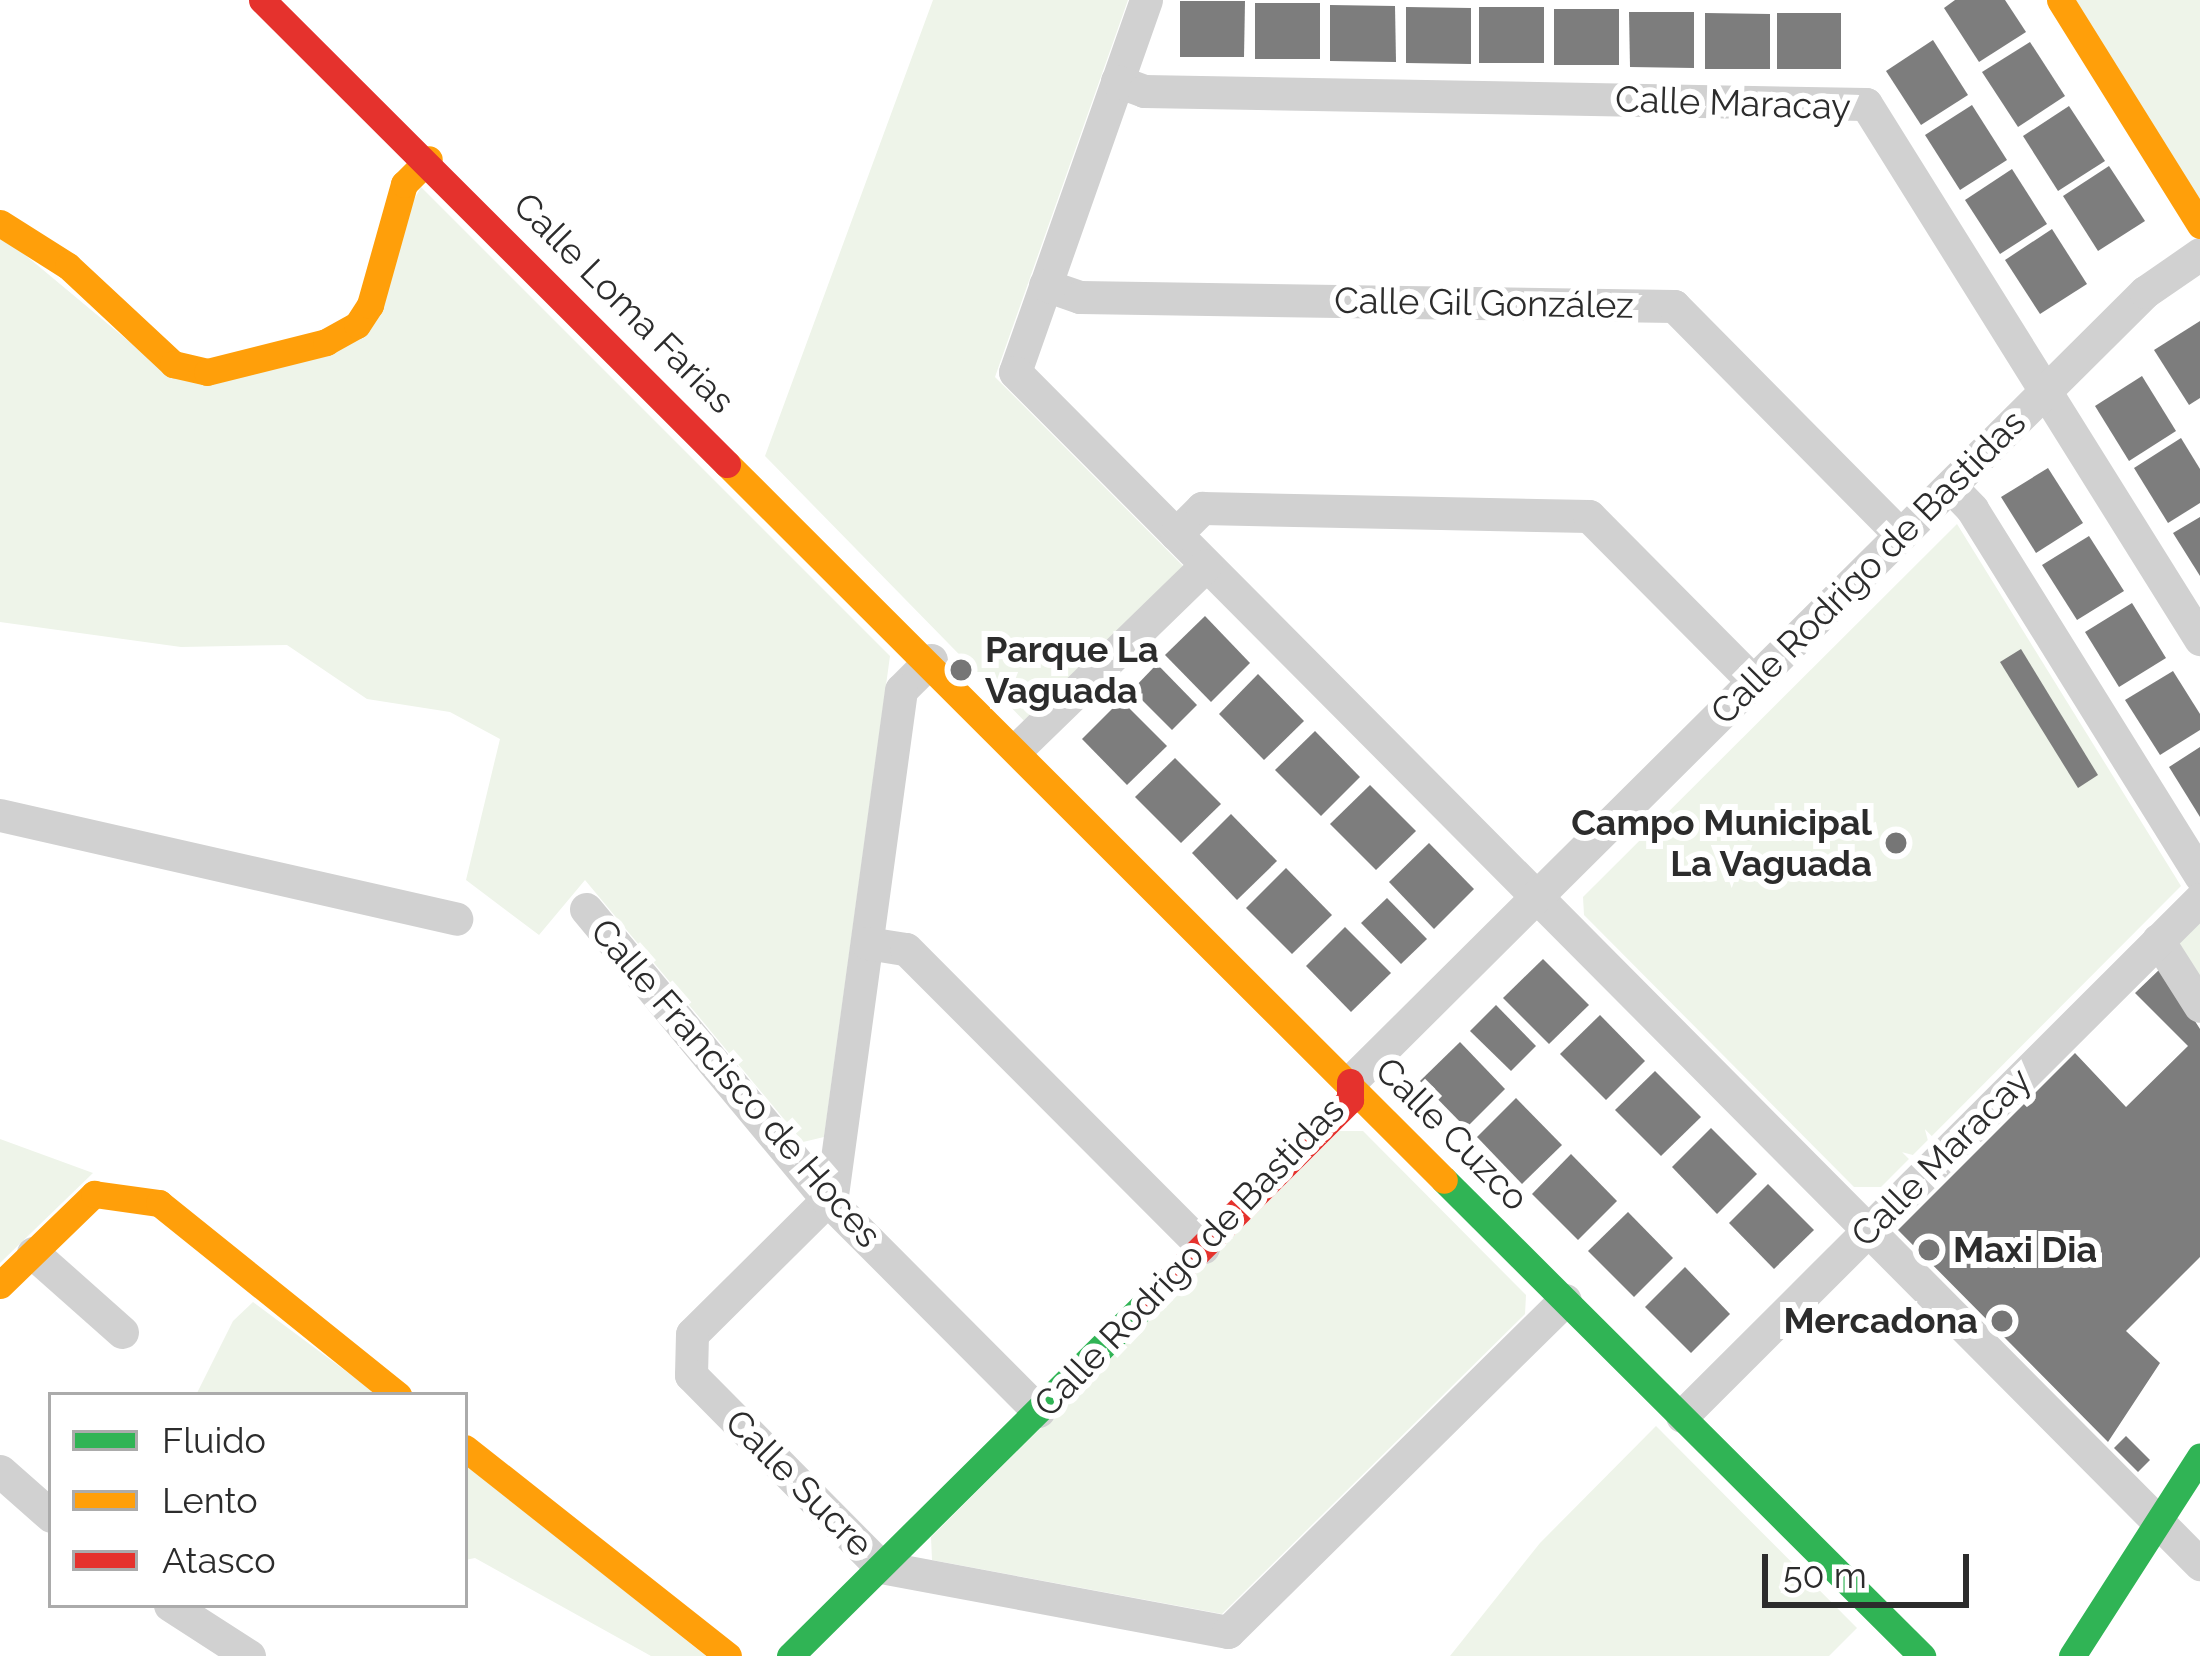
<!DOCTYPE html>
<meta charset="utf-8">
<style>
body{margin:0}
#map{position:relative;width:2200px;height:1656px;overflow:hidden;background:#fff;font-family:Raleway,sans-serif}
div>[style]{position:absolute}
.green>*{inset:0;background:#eef4e9}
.building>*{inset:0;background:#7d7d7d}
.street>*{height:33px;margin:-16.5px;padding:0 16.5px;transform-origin:16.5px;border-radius:16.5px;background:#d1d1d1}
.fast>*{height:27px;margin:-13.5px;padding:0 13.5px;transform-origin:13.5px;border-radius:13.5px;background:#30b455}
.slow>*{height:27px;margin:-13.5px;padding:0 13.5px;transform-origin:13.5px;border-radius:13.5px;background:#ff9f0a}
.jam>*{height:27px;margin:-13.5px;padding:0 13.5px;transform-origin:13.5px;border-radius:13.5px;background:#e5322d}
.dots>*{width:33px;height:33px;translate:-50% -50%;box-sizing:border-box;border:6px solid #fff;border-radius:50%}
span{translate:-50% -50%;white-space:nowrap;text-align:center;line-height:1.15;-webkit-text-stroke:12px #fff;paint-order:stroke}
.street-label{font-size:36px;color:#2c2c2c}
.poi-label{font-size:36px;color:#2c2c2c;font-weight:700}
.left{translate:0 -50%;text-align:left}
.right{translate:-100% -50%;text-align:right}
.legend{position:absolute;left:48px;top:1392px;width:420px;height:216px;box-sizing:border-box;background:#fff;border:3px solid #ababab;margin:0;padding:15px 21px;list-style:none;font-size:36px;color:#2c2c2c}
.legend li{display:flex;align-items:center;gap:24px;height:60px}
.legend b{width:60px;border:3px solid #ababab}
.scale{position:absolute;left:1762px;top:1554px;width:207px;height:54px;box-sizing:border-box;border:6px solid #2c2c2c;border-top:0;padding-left:15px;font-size:36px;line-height:42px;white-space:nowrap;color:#2c2c2c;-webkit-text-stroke:9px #fff;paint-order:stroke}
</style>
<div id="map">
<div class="green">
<div style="clip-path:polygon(933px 0,1128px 0,995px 377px,1194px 577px,1035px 732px,765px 456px)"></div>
<div style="clip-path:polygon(2060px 0,2200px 0,2200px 225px)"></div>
<div style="clip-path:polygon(421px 187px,890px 656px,824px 1137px,803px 1142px,585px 880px,539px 935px,466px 880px,500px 739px,450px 712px,367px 699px,287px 645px,181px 647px,0 622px,0 234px,156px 364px,329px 353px)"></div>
<div style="clip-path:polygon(1957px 524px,2181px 886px,1881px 1187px,1854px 1187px,1584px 915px,1583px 897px)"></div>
<div style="clip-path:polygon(2200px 921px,2200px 1006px,2167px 954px)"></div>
<div style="clip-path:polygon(1339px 1131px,1363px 1131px,1526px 1295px,1525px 1314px,1222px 1614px,932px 1560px,931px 1537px)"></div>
<div style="clip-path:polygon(0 1139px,93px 1173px,0 1263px)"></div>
<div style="clip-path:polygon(253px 1302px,378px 1395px,196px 1395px,233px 1321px)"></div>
<div style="clip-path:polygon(1656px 1426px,1857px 1628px,1829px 1656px,1450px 1656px,1540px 1543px)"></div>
<div style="clip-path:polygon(465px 1464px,706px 1656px,651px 1656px,475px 1558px,465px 1560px)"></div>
</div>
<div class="building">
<div style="clip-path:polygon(1955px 0,2005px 0,2026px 32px,1979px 62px,1944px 8px)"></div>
<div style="clip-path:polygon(1180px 1px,1245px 1px,1244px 57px,1180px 57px)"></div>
<div style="clip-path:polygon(1255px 3px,1320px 3px,1320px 59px,1255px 59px)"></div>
<div style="clip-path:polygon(1330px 5px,1395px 6px,1396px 62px,1330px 61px)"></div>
<div style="clip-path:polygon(1406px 7px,1471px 8px,1471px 64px,1406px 63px)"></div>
<div style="clip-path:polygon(1479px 7px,1544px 7px,1544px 63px,1479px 63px)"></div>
<div style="clip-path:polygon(1554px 9px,1619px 9px,1619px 65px,1554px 65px)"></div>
<div style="clip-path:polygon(1629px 12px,1694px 12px,1694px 68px,1630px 67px)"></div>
<div style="clip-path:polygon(1705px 13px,1770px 14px,1770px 69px,1705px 69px)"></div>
<div style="clip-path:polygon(1777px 13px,1841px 13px,1841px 69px,1777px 69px)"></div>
<div style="clip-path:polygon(1933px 40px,1968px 95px,1921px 125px,1886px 71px)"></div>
<div style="clip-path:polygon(2030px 42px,2065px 96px,2018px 127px,1982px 72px)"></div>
<div style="clip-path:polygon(1972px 105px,2007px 160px,1960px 190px,1925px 135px)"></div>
<div style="clip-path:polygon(2069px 106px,2105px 161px,2058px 191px,2023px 136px)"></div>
<div style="clip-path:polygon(2109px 166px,2145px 221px,2098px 251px,2063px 196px)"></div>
<div style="clip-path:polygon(2012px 169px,2047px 224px,2000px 254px,1965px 200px)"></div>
<div style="clip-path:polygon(2052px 229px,2087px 284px,2040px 314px,2005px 260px)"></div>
<div style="clip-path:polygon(2200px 321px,2200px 398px,2189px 405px,2154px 350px)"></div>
<div style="clip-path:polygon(2142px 376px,2176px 431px,2129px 461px,2095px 406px)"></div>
<div style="clip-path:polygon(2181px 438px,2200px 469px,2200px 503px,2168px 523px,2134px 468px)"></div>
<div style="clip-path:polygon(2048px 468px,2083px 523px,2036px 553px,2001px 497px)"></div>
<div style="clip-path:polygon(2200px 517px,2200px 576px,2173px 533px)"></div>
<div style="clip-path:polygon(2089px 536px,2124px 591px,2077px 620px,2042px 565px)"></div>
<div style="clip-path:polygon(2132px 603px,2166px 658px,2119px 687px,2085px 632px)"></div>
<div style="clip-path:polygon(1205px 616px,1250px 663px,1211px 702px,1165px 655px)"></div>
<div style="clip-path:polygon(2021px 649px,2098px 775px,2078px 788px,2000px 662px)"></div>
<div style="clip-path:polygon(1157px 664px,1197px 705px,1172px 730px,1132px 690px)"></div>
<div style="clip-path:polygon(2173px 671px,2200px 714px,2200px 730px,2160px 755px,2125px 700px)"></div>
<div style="clip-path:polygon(1258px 674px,1304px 721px,1264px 760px,1219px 714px)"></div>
<div style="clip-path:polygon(1121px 700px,1167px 746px,1127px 785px,1082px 739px)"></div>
<div style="clip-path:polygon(1315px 731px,1360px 777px,1321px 816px,1275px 770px)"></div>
<div style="clip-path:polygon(2200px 747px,2200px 817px,2169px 767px)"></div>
<div style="clip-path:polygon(1175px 758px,1221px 804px,1181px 843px,1135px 797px)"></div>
<div style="clip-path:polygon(1370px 785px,1416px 831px,1376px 870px,1330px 824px)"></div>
<div style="clip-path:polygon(1231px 814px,1277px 861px,1237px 900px,1192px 853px)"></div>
<div style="clip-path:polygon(1429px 843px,1474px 889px,1434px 929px,1389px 882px)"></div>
<div style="clip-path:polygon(1286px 868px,1332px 915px,1292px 954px,1246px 908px)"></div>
<div style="clip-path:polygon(1387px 898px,1427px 939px,1401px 964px,1361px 923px)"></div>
<div style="clip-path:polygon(1345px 927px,1391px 973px,1351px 1012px,1306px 966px)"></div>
<div style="clip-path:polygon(1543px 959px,1589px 1005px,1549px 1044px,1503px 998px)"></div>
<div style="clip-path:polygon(2161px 968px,2200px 1029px,2200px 1257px,2126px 1331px,2160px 1363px,2108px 1442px,1898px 1230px,2075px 1053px,2126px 1107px,2188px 1046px,2135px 993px)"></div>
<div style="clip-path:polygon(1496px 1005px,1536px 1046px,1511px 1071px,1470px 1031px)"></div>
<div style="clip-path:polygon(1600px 1015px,1645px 1061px,1606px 1100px,1560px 1054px)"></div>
<div style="clip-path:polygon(1460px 1042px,1505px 1089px,1466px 1128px,1420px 1081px)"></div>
<div style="clip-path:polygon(1655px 1071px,1701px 1117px,1661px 1156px,1615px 1110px)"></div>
<div style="clip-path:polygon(1516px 1098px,1562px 1145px,1522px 1184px,1477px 1137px)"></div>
<div style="clip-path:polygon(1711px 1128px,1757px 1174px,1717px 1214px,1672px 1167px)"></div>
<div style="clip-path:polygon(1571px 1154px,1617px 1201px,1578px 1240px,1532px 1194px)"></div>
<div style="clip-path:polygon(1768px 1184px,1814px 1230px,1774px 1269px,1729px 1223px)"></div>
<div style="clip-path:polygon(1628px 1212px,1673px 1258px,1634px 1297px,1588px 1251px)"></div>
<div style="clip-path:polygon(1685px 1267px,1730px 1314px,1691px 1353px,1645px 1307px)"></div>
<div style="clip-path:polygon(2126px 1436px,2150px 1460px,2138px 1472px,2114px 1448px)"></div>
</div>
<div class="street">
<div style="left:1146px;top:0;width:394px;rotate:109.4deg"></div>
<div style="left:1015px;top:372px;width:1681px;rotate:45.17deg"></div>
<div style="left:1117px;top:81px;width:29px;rotate:20deg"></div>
<div style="left:1144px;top:91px;width:722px;rotate:1.03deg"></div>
<div style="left:1866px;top:104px;width:631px;rotate:58.02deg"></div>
<div style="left:1045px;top:285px;width:37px;rotate:19deg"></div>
<div style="left:1080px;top:297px;width:594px;rotate:0.87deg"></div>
<div style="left:1674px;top:306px;width:322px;rotate:45.3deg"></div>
<div style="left:1950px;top:486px;width:32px;rotate:46deg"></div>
<div style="left:1972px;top:509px;width:432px;rotate:58.1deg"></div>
<div style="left:1176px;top:534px;width:37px;rotate:-45deg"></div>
<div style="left:1202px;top:508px;width:387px;rotate:1.2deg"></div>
<div style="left:1589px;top:516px;width:233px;rotate:45.2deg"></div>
<div style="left:931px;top:660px;width:42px;rotate:135deg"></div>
<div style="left:901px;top:690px;width:510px;rotate:97.78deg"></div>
<div style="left:832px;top:1195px;width:197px;rotate:135.2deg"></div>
<div style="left:692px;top:1334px;width:41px;rotate:91.4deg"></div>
<div style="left:691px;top:1375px;width:270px;rotate:45.3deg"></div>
<div style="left:881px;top:1567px;width:353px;rotate:10.6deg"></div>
<div style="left:1228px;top:1632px;width:473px;rotate:-44.6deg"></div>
<div style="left:1018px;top:748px;width:262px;rotate:-44.2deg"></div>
<div style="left:0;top:815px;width:468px;rotate:12.8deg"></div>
<div style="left:586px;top:909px;width:378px;rotate:50.3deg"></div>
<div style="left:828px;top:1200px;width:298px;rotate:45.1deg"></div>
<div style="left:2158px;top:940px;width:78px;rotate:57.5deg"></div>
<div style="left:867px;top:943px;width:39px;rotate:9deg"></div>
<div style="left:906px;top:949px;width:421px;rotate:45.1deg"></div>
<div style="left:1350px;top:1082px;width:1121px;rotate:-44.82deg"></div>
<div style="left:2145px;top:292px;width:67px;rotate:-34.6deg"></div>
<div style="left:33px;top:1253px;width:119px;rotate:41.6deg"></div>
<div style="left:1682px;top:1416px;width:732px;rotate:-44.94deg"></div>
<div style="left:0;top:1471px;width:68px;rotate:41.4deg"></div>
<div style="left:170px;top:1605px;width:94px;rotate:32.8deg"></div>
</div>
<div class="fast">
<div style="left:1444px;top:1180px;width:675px;rotate:44.88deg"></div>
<div style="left:790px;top:1656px;width:506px;rotate:-44.76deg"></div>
<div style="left:2072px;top:1656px;width:237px;rotate:-57.3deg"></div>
</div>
<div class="slow">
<div style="left:2060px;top:0;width:265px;rotate:58.1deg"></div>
<div style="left:0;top:223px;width:80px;rotate:32.3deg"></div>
<div style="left:68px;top:266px;width:144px;rotate:43deg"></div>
<div style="left:173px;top:364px;width:35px;rotate:13deg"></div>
<div style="left:207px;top:372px;width:123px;rotate:-14.1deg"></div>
<div style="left:326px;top:342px;width:35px;rotate:-29deg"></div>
<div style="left:357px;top:325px;width:24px;rotate:-57deg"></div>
<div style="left:370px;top:305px;width:126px;rotate:-74.3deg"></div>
<div style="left:404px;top:184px;width:35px;rotate:-45deg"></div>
<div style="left:727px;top:464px;width:1013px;rotate:44.96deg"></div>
<div style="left:0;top:1285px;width:131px;rotate:-44.1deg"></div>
<div style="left:94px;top:1194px;width:66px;rotate:7.9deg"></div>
<div style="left:159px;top:1203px;width:307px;rotate:38.8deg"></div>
<div style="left:465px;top:1448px;width:335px;rotate:38.3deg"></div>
</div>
<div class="jam">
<div style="left:262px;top:0;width:657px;rotate:44.94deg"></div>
<div style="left:1149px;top:1300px;width:284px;rotate:-44.9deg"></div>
<div style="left:1350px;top:1100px;width:18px;rotate:-90deg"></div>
</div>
<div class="dots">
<div style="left:961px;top:670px;background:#767676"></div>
<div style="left:1896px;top:843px;background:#767676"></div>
<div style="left:1929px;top:1250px;background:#767676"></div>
<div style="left:2002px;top:1321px;background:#767676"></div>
</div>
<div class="street-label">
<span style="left:1733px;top:103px;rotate:2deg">Calle Maracay</span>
<span style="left:624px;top:303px;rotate:45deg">Calle Loma Farias</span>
<span style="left:1484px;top:303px;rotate:1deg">Calle Gil González</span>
<span style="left:1868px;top:567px;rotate:-45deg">Calle Rodrigo de Bastidas</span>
<span style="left:736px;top:1083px;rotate:49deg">Calle Francisco de Hoces</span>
<span style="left:1452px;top:1134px;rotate:45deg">Calle Cuzco</span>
<span style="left:1941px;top:1157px;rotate:-45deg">Calle Maracay</span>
<span style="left:1189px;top:1257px;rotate:-46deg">Calle Rodrigo de Bastidas</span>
<span style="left:799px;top:1483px;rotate:45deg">Calle Sucre</span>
</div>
<div class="poi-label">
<span class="left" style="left:985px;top:670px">Parque La<br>Vaguada</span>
<span class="right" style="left:1872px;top:843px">Campo Municipal<br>La Vaguada</span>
<span class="left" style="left:1953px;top:1250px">Maxi Dia</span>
<span class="right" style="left:1978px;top:1321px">Mercadona</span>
</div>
<ul class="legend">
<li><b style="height:15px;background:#30b455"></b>Fluido</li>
<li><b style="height:15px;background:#ff9f0a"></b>Lento</li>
<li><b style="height:15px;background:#e5322d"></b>Atasco</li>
</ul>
<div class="scale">50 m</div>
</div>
